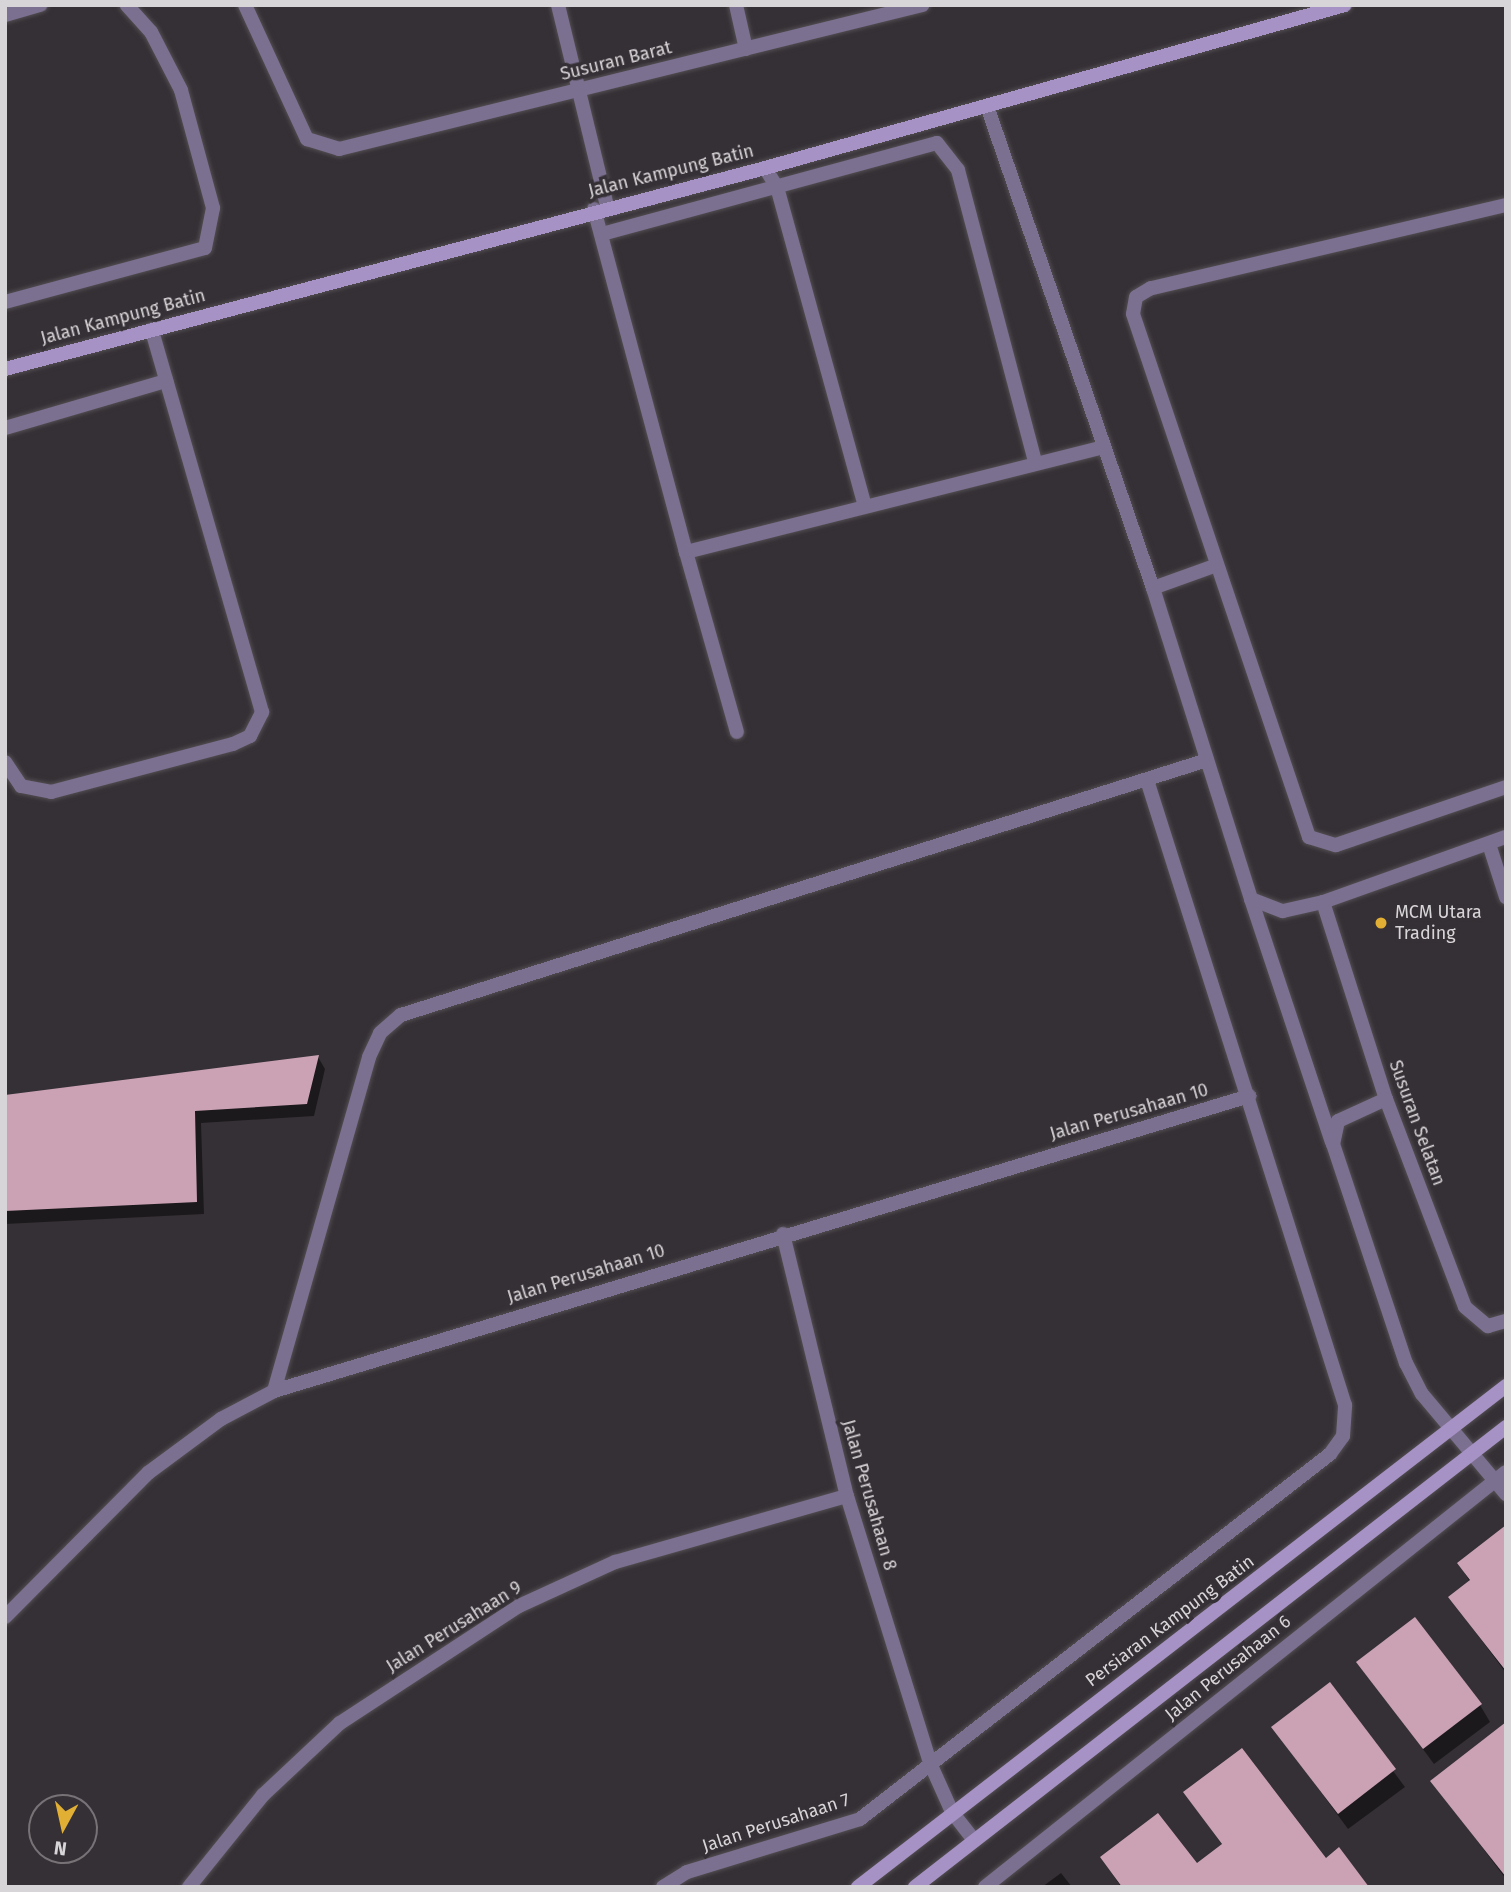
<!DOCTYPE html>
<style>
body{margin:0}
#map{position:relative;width:1511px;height:1892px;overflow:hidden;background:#353035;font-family:"Fira Sans",sans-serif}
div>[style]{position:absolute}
.shadow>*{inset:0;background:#0007}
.building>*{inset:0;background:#caa2b4}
.roads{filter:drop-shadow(0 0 2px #524e52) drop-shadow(0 0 2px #524e52)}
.street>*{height:14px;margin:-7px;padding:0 7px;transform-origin:7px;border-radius:7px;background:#7c7090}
.secondary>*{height:14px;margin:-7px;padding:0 7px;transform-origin:7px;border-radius:7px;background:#a692c5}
.dots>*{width:19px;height:19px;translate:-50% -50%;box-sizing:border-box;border:4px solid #353035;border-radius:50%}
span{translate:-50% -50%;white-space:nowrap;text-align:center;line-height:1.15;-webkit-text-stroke:7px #353035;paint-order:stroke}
.street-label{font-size:18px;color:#d8d5d8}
.poi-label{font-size:18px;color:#d8d5d8}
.left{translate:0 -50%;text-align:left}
.frame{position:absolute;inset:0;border:7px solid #d8d5d8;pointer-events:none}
.north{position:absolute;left:28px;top:1794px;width:70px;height:70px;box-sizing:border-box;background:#353035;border:2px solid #767276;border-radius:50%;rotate:188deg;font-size:19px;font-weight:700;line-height:28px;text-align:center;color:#d8d5d8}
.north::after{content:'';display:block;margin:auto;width:24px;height:32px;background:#e1af34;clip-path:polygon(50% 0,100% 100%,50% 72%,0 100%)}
</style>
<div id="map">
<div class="shadow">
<div style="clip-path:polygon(318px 1057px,325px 1069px,314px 1116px,201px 1123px,204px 1214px,5px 1224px,5px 1097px)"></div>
<div style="clip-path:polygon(1506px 1539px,1506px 1673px,1450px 1598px,1470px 1582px,1459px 1563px)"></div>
<div style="clip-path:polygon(1358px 1662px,1480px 1705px,1490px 1722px,1434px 1764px)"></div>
<div style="clip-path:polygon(1329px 1685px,1405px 1787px,1348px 1829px,1273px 1727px)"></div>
<div style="clip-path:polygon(1506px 1724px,1506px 1879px,1432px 1781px)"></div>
<div style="clip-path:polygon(1185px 1793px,1367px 1887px,1121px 1887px,1102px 1858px,1197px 1865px,1223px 1846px)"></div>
<div style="clip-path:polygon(1061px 1873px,1072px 1887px,1042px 1887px)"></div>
</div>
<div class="building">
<div style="clip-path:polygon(319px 1055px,307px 1104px,195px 1111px,197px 1202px,5px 1211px,5px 1095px)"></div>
<div style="clip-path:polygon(1506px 1525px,1506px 1671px,1448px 1597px,1470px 1580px,1457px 1563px)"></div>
<div style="clip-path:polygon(1415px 1617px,1482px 1704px,1423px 1749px,1356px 1662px)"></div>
<div style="clip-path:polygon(1330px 1682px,1396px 1769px,1338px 1814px,1271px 1727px)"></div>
<div style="clip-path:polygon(1506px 1722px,1506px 1877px,1430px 1781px)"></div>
<div style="clip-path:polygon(1242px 1748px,1326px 1858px,1339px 1847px,1369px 1887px,1122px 1887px,1100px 1857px,1158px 1813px,1197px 1863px,1222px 1844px,1183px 1792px)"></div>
</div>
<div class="roads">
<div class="street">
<div style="left:245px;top:5px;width:148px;rotate:65.2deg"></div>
<div style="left:307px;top:139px;width:34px;rotate:17deg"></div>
<div style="left:339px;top:149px;width:601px;rotate:-13.87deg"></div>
<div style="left:558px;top:5px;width:207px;rotate:76.3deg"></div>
<div style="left:736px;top:5px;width:45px;rotate:77.2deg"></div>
<div style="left:5px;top:15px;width:37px;rotate:-16deg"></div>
<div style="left:987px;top:106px;width:510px;rotate:71deg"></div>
<div style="left:1153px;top:588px;width:326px;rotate:72.5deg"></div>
<div style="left:1251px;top:899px;width:34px;rotate:21deg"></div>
<div style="left:1283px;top:911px;width:41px;rotate:-12.7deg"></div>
<div style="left:1323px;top:902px;width:194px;rotate:-19.6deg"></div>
<div style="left:765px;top:168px;width:22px;rotate:58deg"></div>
<div style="left:777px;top:187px;width:328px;rotate:74.6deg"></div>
<div style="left:1506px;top:205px;width:365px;rotate:166.8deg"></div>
<div style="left:1151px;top:288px;width:17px;rotate:149deg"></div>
<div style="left:1136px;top:297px;width:17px;rotate:100deg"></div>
<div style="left:1133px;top:314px;width:552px;rotate:71.4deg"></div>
<div style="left:1309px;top:837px;width:28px;rotate:17deg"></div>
<div style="left:1336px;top:845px;width:180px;rotate:-18.8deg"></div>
<div style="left:594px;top:209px;width:355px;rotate:75deg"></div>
<div style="left:686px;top:552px;width:430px;rotate:-14.1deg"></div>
<div style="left:602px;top:234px;width:347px;rotate:-15.2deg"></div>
<div style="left:937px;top:143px;width:34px;rotate:52deg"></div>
<div style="left:958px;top:170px;width:301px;rotate:75.2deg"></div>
<div style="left:5px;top:302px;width:207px;rotate:-15.1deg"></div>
<div style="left:205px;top:248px;width:41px;rotate:-78.7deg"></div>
<div style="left:213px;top:208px;width:122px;rotate:-105.2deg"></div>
<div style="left:181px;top:90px;width:65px;rotate:-117.3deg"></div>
<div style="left:151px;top:32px;width:36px;rotate:-132deg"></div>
<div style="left:5px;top:428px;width:168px;rotate:-16.3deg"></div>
<div style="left:686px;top:552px;width:187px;rotate:74.2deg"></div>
<div style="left:1153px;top:588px;width:65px;rotate:-19.8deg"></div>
<div style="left:5px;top:762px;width:29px;rotate:56deg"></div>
<div style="left:21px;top:786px;width:31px;rotate:11deg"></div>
<div style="left:51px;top:792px;width:188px;rotate:-14.8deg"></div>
<div style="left:233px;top:744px;width:19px;rotate:-25deg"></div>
<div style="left:250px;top:736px;width:27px;rotate:-63deg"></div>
<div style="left:262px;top:712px;width:398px;rotate:-106.1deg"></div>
<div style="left:1489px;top:844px;width:56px;rotate:72.2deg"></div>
<div style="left:1251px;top:899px;width:256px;rotate:71.6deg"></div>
<div style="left:1323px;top:902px;width:207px;rotate:72.3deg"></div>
<div style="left:1386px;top:1099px;width:222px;rotate:69.2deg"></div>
<div style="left:1465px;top:1307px;width:30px;rotate:40deg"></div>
<div style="left:1488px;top:1326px;width:19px;rotate:-16deg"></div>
<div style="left:1386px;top:1099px;width:53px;rotate:155.4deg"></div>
<div style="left:1338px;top:1121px;width:24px;rotate:102deg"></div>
<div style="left:1333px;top:1144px;width:231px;rotate:71.6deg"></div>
<div style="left:1406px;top:1363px;width:35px;rotate:63deg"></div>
<div style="left:1422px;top:1394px;width:131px;rotate:50deg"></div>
<div style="left:783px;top:1234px;width:270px;rotate:76.3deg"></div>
<div style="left:847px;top:1496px;width:280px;rotate:72.7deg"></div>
<div style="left:930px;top:1763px;width:54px;rotate:65.8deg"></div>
<div style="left:952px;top:1812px;width:36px;rotate:52deg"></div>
<div style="left:274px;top:1391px;width:347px;rotate:-74.1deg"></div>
<div style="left:369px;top:1057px;width:26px;rotate:-65deg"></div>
<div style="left:380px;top:1033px;width:28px;rotate:-41deg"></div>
<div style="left:401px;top:1015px;width:842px;rotate:-17.55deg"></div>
<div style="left:5px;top:1617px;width:203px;rotate:-45.2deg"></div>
<div style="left:148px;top:1473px;width:91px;rotate:-36.5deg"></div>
<div style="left:221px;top:1419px;width:60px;rotate:-27.8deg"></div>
<div style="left:274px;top:1391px;width:1019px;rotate:-16.83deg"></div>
<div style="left:189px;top:1887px;width:118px;rotate:-51.2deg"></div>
<div style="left:263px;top:1795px;width:105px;rotate:-43.1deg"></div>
<div style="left:340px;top:1723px;width:214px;rotate:-33.2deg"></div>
<div style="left:519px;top:1606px;width:106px;rotate:-24.6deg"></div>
<div style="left:615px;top:1562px;width:241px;rotate:-15.9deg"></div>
<div style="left:663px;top:1887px;width:28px;rotate:-32deg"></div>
<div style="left:687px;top:1872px;width:181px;rotate:-17deg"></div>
<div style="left:860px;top:1819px;width:595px;rotate:-37.83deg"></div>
<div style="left:1330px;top:1454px;width:22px;rotate:-54deg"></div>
<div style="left:1343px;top:1436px;width:31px;rotate:-86deg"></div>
<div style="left:1345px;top:1405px;width:656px;rotate:-107.58deg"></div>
<div style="left:985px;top:1887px;width:666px;rotate:-38.54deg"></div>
</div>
<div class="secondary">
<div style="left:5px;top:369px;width:786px;rotate:-14.81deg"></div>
<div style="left:765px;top:168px;width:602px;rotate:-15.7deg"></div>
<div style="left:858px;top:1887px;width:819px;rotate:-37.71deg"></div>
<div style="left:915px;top:1887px;width:749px;rotate:-37.9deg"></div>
</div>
</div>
<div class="dots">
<div style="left:1381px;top:923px;background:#e1af34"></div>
</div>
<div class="street-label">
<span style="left:616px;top:61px;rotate:-14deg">Susuran Barat</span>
<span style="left:671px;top:171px;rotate:-14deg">Jalan Kampung Batin</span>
<span style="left:123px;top:317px;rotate:-15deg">Jalan Kampung Batin</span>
<span style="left:1129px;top:1112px;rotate:-16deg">Jalan Perusahaan 10</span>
<span style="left:1417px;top:1123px;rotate:70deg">Susuran Selatan</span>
<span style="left:586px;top:1274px;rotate:-17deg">Jalan Perusahaan 10</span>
<span style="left:869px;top:1495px;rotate:74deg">Jalan Perusahaan 8</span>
<span style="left:1170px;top:1621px;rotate:-37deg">Persiaran Kampung Batin</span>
<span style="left:454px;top:1627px;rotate:-32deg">Jalan Perusahaan 9</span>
<span style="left:1228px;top:1668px;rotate:-39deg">Jalan Perusahaan 6</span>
<span style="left:776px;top:1823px;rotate:-18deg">Jalan Perusahaan 7</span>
</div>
<div class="poi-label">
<span class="left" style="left:1395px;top:923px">MCM Utara<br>Trading</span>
</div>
<div class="frame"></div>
<div class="north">N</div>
</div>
